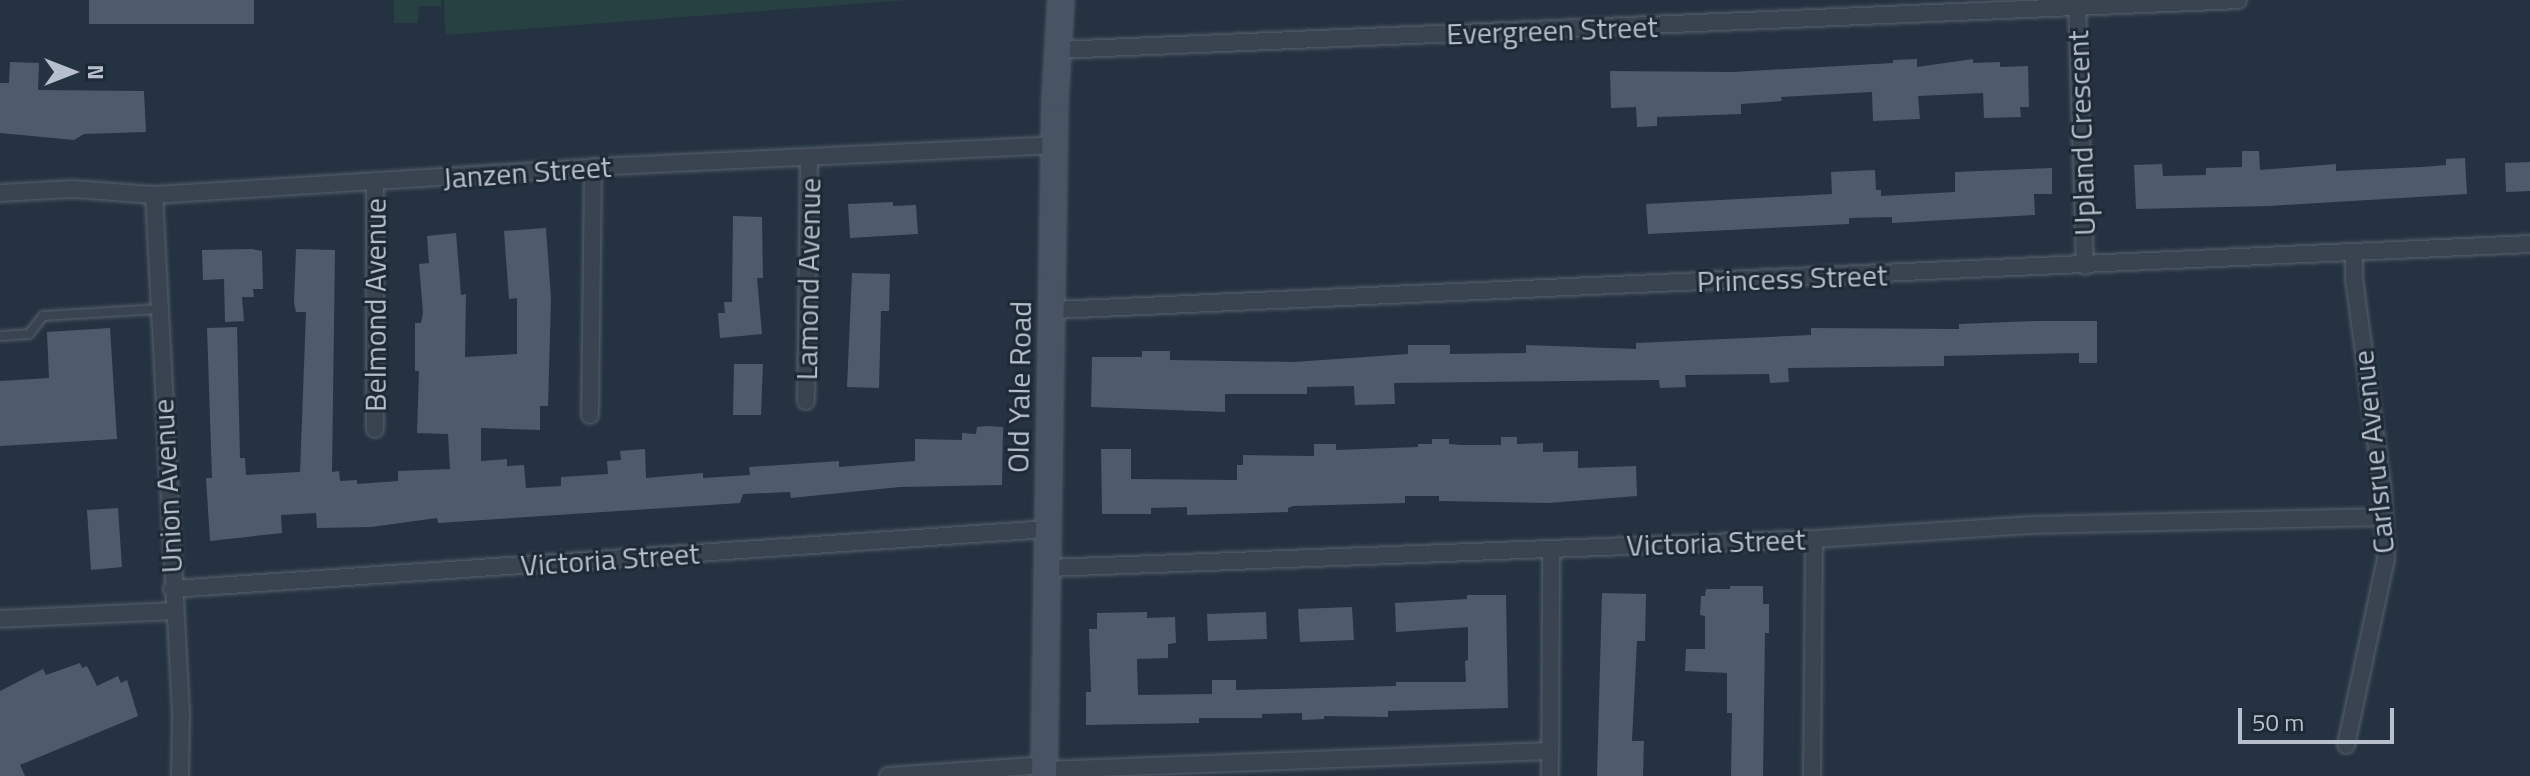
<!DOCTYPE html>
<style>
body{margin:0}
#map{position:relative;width:2530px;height:776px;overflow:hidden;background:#253241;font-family:"Titillium Web",sans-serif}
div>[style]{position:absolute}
.green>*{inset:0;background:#274042}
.building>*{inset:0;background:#4e5b6c}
.roads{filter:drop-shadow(0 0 2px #57626e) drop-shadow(0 0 2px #57626e)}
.lane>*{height:8px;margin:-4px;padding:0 4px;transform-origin:4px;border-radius:4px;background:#3a4450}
.street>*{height:16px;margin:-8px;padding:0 8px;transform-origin:8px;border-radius:8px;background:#3a4450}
.secondary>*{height:24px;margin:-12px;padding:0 12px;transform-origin:12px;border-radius:12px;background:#485363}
span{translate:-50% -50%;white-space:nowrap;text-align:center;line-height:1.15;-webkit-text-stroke:6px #1e2936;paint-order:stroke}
.street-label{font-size:30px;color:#b6bfcb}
.north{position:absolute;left:32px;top:32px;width:80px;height:80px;-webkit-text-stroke:6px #1e2936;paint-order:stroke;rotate:90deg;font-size:22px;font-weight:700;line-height:32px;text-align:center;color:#b6bfcb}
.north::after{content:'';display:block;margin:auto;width:28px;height:36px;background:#b6bfcb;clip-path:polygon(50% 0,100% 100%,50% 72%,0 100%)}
.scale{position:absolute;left:2238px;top:708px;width:156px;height:36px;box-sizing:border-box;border:4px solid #b6bfcb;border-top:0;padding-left:10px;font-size:24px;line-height:28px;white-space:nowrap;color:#b6bfcb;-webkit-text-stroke:6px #1e2936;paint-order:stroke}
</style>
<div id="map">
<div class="green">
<div style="clip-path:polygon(394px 0,441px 0,441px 6px,419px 6px,418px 23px,394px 23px)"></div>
<div style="clip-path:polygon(444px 0,908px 0,445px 35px)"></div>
</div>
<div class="building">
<div style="clip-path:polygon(89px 0,254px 0,254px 24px,89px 24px)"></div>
<div style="clip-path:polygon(1917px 59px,1917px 67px,1973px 59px,1973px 63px,2000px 62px,2000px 67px,2028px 66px,2029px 107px,2020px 107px,2021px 117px,1984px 118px,1983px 93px,1918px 96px,1920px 119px,1873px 121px,1872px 92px,1781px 97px,1782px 101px,1741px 104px,1741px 114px,1657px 117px,1657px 126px,1637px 127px,1636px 107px,1611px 108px,1610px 71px,1733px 72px,1893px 63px,1893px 60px)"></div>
<div style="clip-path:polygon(10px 62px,39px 63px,38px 90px,144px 91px,146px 132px,84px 134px,74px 140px,0 133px,0 83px,9px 83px)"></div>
<div style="clip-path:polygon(2242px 151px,2259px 151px,2260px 170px,2336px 164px,2336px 171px,2422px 167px,2446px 165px,2446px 159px,2465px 158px,2467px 194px,2269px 206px,2136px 209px,2134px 165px,2162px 164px,2163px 176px,2206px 175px,2206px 168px,2242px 167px)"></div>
<div style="clip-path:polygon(2530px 162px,2530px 191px,2506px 192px,2505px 163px)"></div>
<div style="clip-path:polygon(2052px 168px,2052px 194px,2034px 194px,2035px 215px,1892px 223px,1892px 217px,1849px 218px,1849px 224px,1648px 234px,1646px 204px,1832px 194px,1831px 172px,1875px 170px,1876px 190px,1881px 190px,1881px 196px,1955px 192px,1955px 172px)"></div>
<div style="clip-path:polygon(893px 202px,893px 206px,916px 205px,918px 234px,850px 238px,848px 204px)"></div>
<div style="clip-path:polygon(733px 216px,762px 217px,763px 278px,757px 278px,762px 334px,720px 338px,718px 313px,725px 313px,724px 302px,732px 302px)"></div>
<div style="clip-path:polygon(546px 228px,551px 299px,548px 406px,540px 406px,540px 430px,481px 428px,481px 461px,507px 459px,507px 466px,524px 465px,526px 488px,561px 486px,561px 477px,608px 474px,607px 461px,621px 460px,620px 451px,645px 449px,646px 478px,703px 473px,703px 478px,750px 475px,749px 467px,839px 461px,839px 467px,915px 461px,915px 439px,962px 440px,962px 433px,976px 434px,977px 427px,987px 426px,1003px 427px,1002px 485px,900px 487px,791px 498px,790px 492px,743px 494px,740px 503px,438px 523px,437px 518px,371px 527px,317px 528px,316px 513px,281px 515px,282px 533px,210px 541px,206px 478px,212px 478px,207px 328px,237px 327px,240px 458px,245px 458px,246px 475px,300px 472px,306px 312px,296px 312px,294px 303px,296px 249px,335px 250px,332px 472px,339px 471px,340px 481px,357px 480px,357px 484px,398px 481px,398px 471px,450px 469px,448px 434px,417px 433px,419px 371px,415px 371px,415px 323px,421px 323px,423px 313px,419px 264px,429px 263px,427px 236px,456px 233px,461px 295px,466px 294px,465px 357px,517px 354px,517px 298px,509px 299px,504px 231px)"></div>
<div style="clip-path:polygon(252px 249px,262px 251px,263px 289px,253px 289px,254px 297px,242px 297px,244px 321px,225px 322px,224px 279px,203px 280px,202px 250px)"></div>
<div style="clip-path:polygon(852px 273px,890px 274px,889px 311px,881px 311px,879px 388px,847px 387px)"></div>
<div style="clip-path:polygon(2037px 321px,2097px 321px,2097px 363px,2079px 363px,2079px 353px,1944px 356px,1944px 366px,1788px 368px,1789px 382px,1770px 383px,1769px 374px,1685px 375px,1686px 387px,1660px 388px,1659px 380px,1394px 383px,1395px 404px,1355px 405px,1354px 386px,1307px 387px,1307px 394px,1225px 394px,1225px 412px,1091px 407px,1092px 357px,1142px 357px,1142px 351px,1170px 351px,1170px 360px,1294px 362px,1408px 354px,1408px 345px,1450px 345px,1450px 354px,1526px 353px,1526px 345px,1636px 349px,1636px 343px,1811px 335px,1811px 328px,1959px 329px,1959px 324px)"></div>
<div style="clip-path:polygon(110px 328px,117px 439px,0 446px,0 381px,49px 378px,47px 332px)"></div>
<div style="clip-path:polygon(734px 364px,763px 364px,761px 415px,733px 415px)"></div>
<div style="clip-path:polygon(1501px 437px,1517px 437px,1517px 444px,1543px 443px,1543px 452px,1578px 451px,1578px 468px,1636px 466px,1637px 496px,1548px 503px,1439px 501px,1439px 496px,1405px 496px,1405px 503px,1293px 506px,1288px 508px,1288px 512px,1187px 515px,1187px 507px,1151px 508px,1151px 514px,1102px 514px,1101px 449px,1131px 449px,1131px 479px,1237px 480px,1237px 465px,1243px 465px,1243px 455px,1314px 456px,1314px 444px,1336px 444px,1336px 450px,1418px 447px,1418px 444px,1432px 444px,1432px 439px,1449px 439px,1449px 444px,1462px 445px,1501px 445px)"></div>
<div style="clip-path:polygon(118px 508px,122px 567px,91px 570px,87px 510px)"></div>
<div style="clip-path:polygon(1730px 586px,1763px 586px,1763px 604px,1769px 604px,1769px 633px,1765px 633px,1763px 776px,1731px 776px,1732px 713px,1727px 713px,1727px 673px,1685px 671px,1686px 649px,1705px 649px,1705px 616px,1700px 615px,1701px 596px,1705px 596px,1706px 589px,1730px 589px)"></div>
<div style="clip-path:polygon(1602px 593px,1646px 594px,1645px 641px,1637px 641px,1632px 741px,1644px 741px,1643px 776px,1597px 776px)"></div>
<div style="clip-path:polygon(1467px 595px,1506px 595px,1508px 708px,1388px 711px,1388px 717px,1324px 716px,1324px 719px,1302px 720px,1302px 713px,1262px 714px,1262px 718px,1199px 718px,1199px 723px,1086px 725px,1086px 692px,1091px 692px,1089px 629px,1097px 629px,1097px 613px,1147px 612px,1147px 618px,1175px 617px,1176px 643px,1168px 644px,1168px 658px,1137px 659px,1138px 695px,1212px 694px,1212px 680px,1236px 680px,1236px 690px,1396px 686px,1396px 682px,1466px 682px,1465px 661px,1468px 660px,1468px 627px,1396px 632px,1395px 603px,1467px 599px)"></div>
<div style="clip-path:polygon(1352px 607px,1354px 640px,1300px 642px,1298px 609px)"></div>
<div style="clip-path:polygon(1266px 612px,1267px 639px,1208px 641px,1207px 614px)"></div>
<div style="clip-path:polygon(80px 663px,82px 668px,87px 666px,97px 686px,118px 676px,121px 683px,127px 680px,138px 716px,20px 765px,25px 776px,0 776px,0 691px,43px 669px,46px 675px)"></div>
</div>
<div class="roads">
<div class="lane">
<div style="left:0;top:336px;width:29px;rotate:-4deg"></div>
<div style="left:29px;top:334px;width:23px;rotate:-52deg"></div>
<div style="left:43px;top:316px;width:116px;rotate:-3.5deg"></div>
</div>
<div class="street">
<div style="left:2077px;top:0;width:266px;rotate:88.3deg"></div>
<div style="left:1057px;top:50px;width:1182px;rotate:-2.42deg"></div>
<div style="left:375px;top:181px;width:248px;rotate:90deg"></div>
<div style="left:0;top:193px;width:73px;rotate:-3.1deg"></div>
<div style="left:73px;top:189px;width:81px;rotate:4.2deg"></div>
<div style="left:154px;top:195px;width:440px;rotate:-3.6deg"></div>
<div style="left:593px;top:167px;width:463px;rotate:-2.7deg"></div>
<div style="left:154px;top:195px;width:520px;rotate:87.02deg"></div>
<div style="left:181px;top:714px;width:62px;rotate:90.9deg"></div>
<div style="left:1054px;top:310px;width:1477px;rotate:-2.56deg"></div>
<div style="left:806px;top:401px;width:244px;rotate:-89.3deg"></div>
<div style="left:590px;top:415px;width:248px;rotate:-89.3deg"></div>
<div style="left:1048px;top:568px;width:767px;rotate:-2.17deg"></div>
<div style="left:1814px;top:539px;width:217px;rotate:-3.7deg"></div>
<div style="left:2031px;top:525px;width:353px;rotate:-1.3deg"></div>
<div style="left:172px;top:589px;width:877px;rotate:-3.92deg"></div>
<div style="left:0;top:619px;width:173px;rotate:-2.6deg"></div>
<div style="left:2346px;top:745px;width:190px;rotate:-77.9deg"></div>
<div style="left:2386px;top:559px;width:73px;rotate:-93.1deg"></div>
<div style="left:2382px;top:486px;width:208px;rotate:-97.7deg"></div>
<div style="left:2354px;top:280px;width:28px;rotate:-90deg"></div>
<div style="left:1044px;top:770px;width:505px;rotate:-2.15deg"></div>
<div style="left:888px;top:776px;width:156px;rotate:-4deg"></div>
<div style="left:1550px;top:776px;width:227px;rotate:-89.7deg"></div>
<div style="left:1812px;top:776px;width:237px;rotate:-89.5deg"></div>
</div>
<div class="secondary">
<div style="left:1044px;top:776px;width:676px;rotate:-89.07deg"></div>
<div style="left:1055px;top:100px;width:100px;rotate:-86.6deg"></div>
</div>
</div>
<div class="street-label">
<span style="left:1552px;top:30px;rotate:-2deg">Evergreen Street</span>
<span style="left:2081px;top:133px;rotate:-92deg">Upland Crescent</span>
<span style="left:527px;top:172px;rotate:-4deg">Janzen Street</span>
<span style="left:1792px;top:278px;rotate:-2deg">Princess Street</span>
<span style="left:808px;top:279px;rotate:-89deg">Lamond Avenue</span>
<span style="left:375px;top:305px;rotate:-90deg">Belmond Avenue</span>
<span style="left:1019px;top:387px;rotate:-89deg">Old Yale Road</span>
<span style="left:2373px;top:452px;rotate:-96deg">Carlsrue Avenue</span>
<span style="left:167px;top:486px;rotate:-93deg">Union Avenue</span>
<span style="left:1716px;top:542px;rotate:-2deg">Victoria Street</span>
<span style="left:610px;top:559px;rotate:-4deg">Victoria Street</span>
</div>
<div class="north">N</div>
<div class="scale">50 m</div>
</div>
